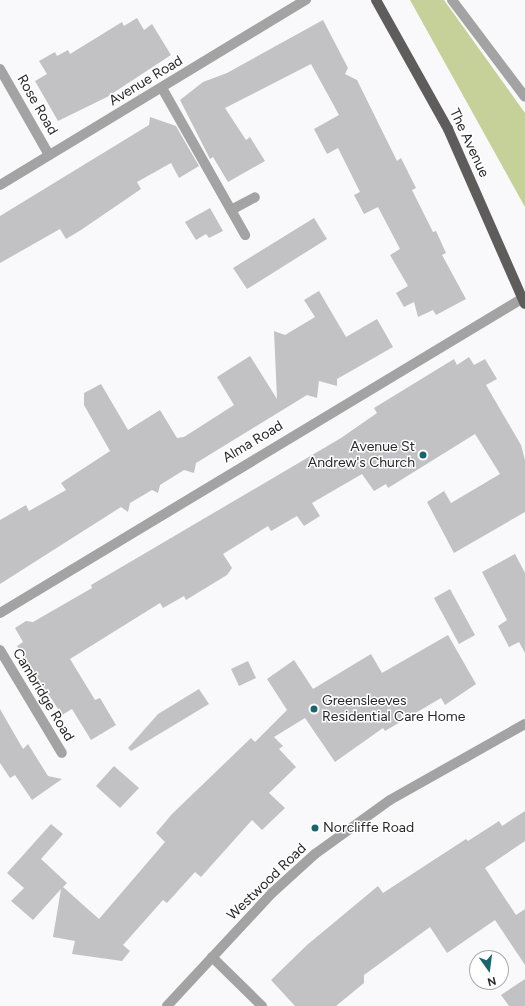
<!DOCTYPE html>
<style>
body{margin:0}
#map{position:relative;width:525px;height:1006px;overflow:hidden;background:#f9f9fb;font-family:Figtree,sans-serif}
div>[style]{position:absolute}
.green>*{inset:0;background:#c6d099}
.building>*{inset:0;background:#c2c2c5}
.street>*{height:10px;margin:-5px;padding:0 5px;transform-origin:5px;border-radius:5px;background:#a4a3a3}
.primary>*{height:10px;margin:-5px;padding:0 5px;transform-origin:5px;border-radius:5px;background:#5f5c5c}
.dots>*{width:11px;height:11px;translate:-50% -50%;box-sizing:border-box;border:2px solid #fff;border-radius:50%}
span{translate:-50% -50%;white-space:nowrap;text-align:center;line-height:1.15;-webkit-text-stroke:3px #fff;paint-order:stroke}
.street-label{font-size:14px;color:#272728}
.poi-label{font-size:14px;color:#272728}
.right{translate:-100% -50%;text-align:right}
.left{translate:0 -50%;text-align:left}
.north{position:absolute;left:469px;top:950px;width:40px;height:40px;box-sizing:border-box;background:#fff;border:1px solid #a9a9a9;border-radius:50%;rotate:166deg;font-size:11px;font-weight:700;line-height:16px;text-align:center;color:#272728}
.north::after{content:'';display:block;margin:auto;width:14px;height:18px;background:#19656f;clip-path:polygon(50% 0,100% 100%,50% 72%,0 100%)}
</style>
<div id="map">
<div class="green">
<div style="clip-path:polygon(410px 0,444px 0,525px 113px,525px 207px)"></div>
</div>
<div class="building">
<div style="clip-path:polygon(137px 18px,144px 30px,152px 24px,171px 55px,107px 97px,58px 121px,35px 81px,47px 74px,39px 61px,55px 52px,57px 56px,68px 50px,70px 54px,122px 22px,124px 26px)"></div>
<div style="clip-path:polygon(323px 20px,348px 68px,345px 74px,357px 80px,397px 161px,401px 158px,416px 188px,412px 190px,433px 232px,436px 231px,446px 253px,442px 255px,466px 299px,436px 315px,433px 310px,418px 317px,414px 302px,404px 307px,396px 293px,408px 286px,390px 255px,400px 249px,378px 207px,364px 214px,354px 195px,360px 192px,338px 148px,327px 154px,314px 129px,339px 115px,311px 64px,225px 108px,246px 140px,250px 137px,265px 161px,228px 182px,213px 157px,210px 159px,180px 100px,203px 82px,227px 73px)"></div>
<div style="clip-path:polygon(150px 117px,176px 126px,199px 166px,179px 178px,171px 163px,137px 182px,141px 189px,81px 230px,66px 239px,60px 229px,0 263px,0 216px,149px 125px)"></div>
<div style="clip-path:polygon(210px 208px,223px 231px,209px 238px,206px 234px,196px 240px,185px 222px)"></div>
<div style="clip-path:polygon(314px 218px,327px 239px,247px 289px,233px 268px)"></div>
<div style="clip-path:polygon(319px 291px,346px 337px,377px 319px,393px 347px,337px 379px,337px 386px,319px 381px,317px 398px,307px 395px,196px 463px,194px 473px,184px 470px,160px 485px,158px 493px,152px 490px,130px 503px,128px 512px,121px 507px,0 584px,0 520px,26px 505px,29px 511px,66px 490px,61px 483px,110px 451px,84px 405px,84px 393px,101px 384px,128px 430px,160px 410px,177px 438px,184px 437px,234px 405px,217px 377px,250px 356px,277px 399px,274px 331px,285px 335px,315px 317px,304px 300px)"></div>
<div style="clip-path:polygon(469px 357px,474px 365px,485px 359px,497px 379px,486px 385px,521px 445px,525px 460px,525px 512px,454px 553px,427px 502px,444px 491px,451px 503px,500px 474px,475px 434px,388px 488px,386px 484px,374px 491px,362px 474px,312px 503px,320px 516px,304px 526px,297px 516px,271px 531px,268px 526px,223px 554px,232px 568px,227px 575px,186px 600px,184px 596px,163px 608px,160px 603px,70px 659px,95px 700px,100px 698px,116px 725px,91px 740px,72px 709px,62px 715px,17px 646px,23px 642px,15px 628px,26px 621px,33px 622px,92px 588px,91px 585px,341px 438px,377px 413px,374px 408px,454px 359px,457px 365px)"></div>
<div style="clip-path:polygon(515px 554px,525px 573px,525px 653px,519px 642px,509px 647px,498px 626px,507px 620px,482px 572px)"></div>
<div style="clip-path:polygon(450px 589px,475px 635px,459px 644px,434px 598px)"></div>
<div style="clip-path:polygon(448px 635px,476px 684px,445px 705px,441px 698px,385px 731px,383px 728px,335px 762px,305px 718px,274px 737px,283px 746px,279px 749px,296px 767px,269px 793px,285px 808px,262px 830px,252px 820px,201px 877px,195px 872px,167px 903px,163px 900px,123px 945px,130px 951px,122px 961px,72px 954px,75px 941px,53px 937px,61px 889px,33px 920px,11px 901px,24px 888px,7px 873px,51px 824px,63px 834px,41px 859px,67px 883px,63px 887px,99px 919px,165px 842px,156px 833px,172px 814px,251px 738px,255px 742px,287px 710px,267px 679px,294px 660px,313px 689px,371px 654px,382px 673px)"></div>
<div style="clip-path:polygon(248px 661px,256px 678px,239px 686px,231px 669px)"></div>
<div style="clip-path:polygon(199px 689px,209px 704px,131px 751px,128px 748px,158px 714px)"></div>
<div style="clip-path:polygon(0 709px,23px 749px,28px 744px,48px 776px,62px 779px,32px 800px,15px 775px,10px 778px,0 763px)"></div>
<div style="clip-path:polygon(114px 766px,139px 788px,120px 808px,96px 786px)"></div>
<div style="clip-path:polygon(525px 811px,525px 841px,485px 868px,516px 915px,525px 909px,525px 965px,495px 920px,447px 953px,430px 927px,364px 975px,364px 983px,336px 1006px,295px 1006px,271px 980px,307px 945px,378px 886px,383px 893px,466px 839px,468px 841px,499px 821px,502px 826px)"></div>
<div style="clip-path:polygon(525px 979px,525px 1006px,509px 1006px,501px 995px)"></div>
</div>
<div class="street">
<div style="left:452px;top:0;width:121px;rotate:53deg"></div>
<div style="left:0;top:69px;width:99px;rotate:60.3deg"></div>
<div style="left:162px;top:88px;width:169px;rotate:60.5deg"></div>
<div style="left:0;top:185px;width:358px;rotate:-31.2deg"></div>
<div style="left:231px;top:210px;width:27px;rotate:-28deg"></div>
<div style="left:0;top:613px;width:611px;rotate:-31.06deg"></div>
<div style="left:0;top:650px;width:120px;rotate:59deg"></div>
<div style="left:212px;top:957px;width:70px;rotate:44.4deg"></div>
<div style="left:167px;top:1006px;width:154px;rotate:-47.1deg"></div>
<div style="left:272px;top:893px;width:58px;rotate:-42.2deg"></div>
<div style="left:315px;top:854px;width:92px;rotate:-35.8deg"></div>
<div style="left:390px;top:800px;width:155px;rotate:-29.4deg"></div>
</div>
<div class="primary">
<div style="left:376px;top:0;width:148px;rotate:60.8deg"></div>
<div style="left:448px;top:129px;width:191px;rotate:66.3deg"></div>
</div>
<div class="dots">
<div style="left:423px;top:455px;background:#19656f"></div>
<div style="left:314px;top:709px;background:#19656f"></div>
<div style="left:315px;top:828px;background:#19656f"></div>
</div>
<div class="street-label">
<span style="left:146px;top:81px;rotate:-31deg">Avenue Road</span>
<span style="left:37px;top:105px;rotate:60deg">Rose Road</span>
<span style="left:469px;top:143px;rotate:65deg">The Avenue</span>
<span style="left:253px;top:442px;rotate:-31deg">Alma Road</span>
<span style="left:43px;top:695px;rotate:59deg">Cambridge Road</span>
<span style="left:267px;top:882px;rotate:-44deg">Westwood Road</span>
</div>
<div class="poi-label">
<span class="right" style="left:415px;top:455px">Avenue St<br>Andrew's Church</span>
<span class="left" style="left:322px;top:709px">Greensleeves<br>Residential Care Home</span>
<span class="left" style="left:323px;top:828px">Norcliffe Road</span>
</div>
<div class="north">N</div>
</div>
